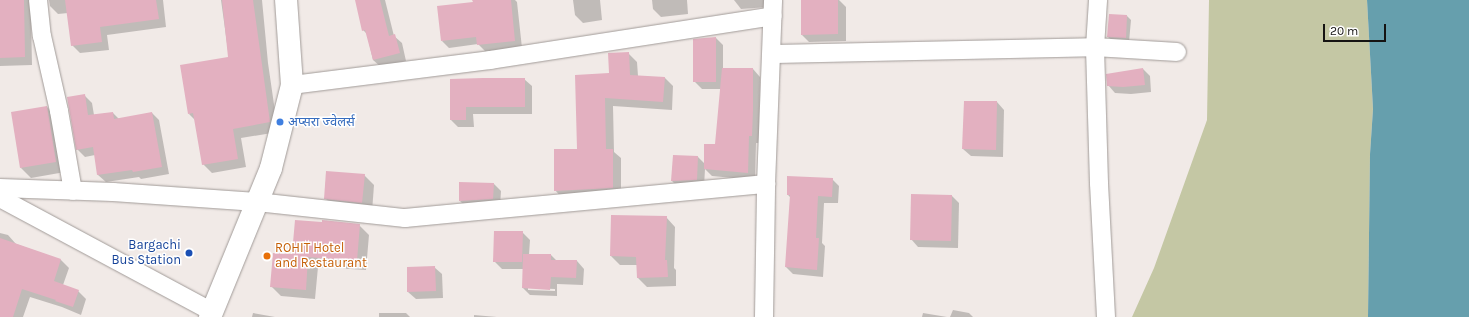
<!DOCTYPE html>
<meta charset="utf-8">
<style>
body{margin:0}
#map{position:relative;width:1469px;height:317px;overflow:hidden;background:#f1eae7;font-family:Karla,"Noto Sans Devanagari",sans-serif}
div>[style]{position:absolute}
.green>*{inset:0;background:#c4c7a4}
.water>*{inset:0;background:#669fad}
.shadow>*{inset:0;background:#0003}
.building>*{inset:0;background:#e3b0c0}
.roads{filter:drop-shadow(0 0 1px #a19b98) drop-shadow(0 0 1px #a19b98)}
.minor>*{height:18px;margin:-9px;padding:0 9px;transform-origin:9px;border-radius:9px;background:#fff}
.primary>*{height:22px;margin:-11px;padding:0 11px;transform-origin:11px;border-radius:11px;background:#fff}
.dots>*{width:11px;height:11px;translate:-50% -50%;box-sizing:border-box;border:2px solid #fff;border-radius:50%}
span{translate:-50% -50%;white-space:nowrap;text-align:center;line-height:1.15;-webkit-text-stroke:3px #fff;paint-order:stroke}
.shop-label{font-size:13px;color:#366cbe}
.left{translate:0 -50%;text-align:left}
.transit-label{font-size:13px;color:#164399}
.right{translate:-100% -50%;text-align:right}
.food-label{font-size:13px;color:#c56008}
.scale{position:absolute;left:1323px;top:24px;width:63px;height:18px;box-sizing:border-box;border:2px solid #151312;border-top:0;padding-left:5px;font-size:12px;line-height:14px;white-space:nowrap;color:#151312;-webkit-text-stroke:3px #fff;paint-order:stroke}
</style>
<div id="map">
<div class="green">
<div style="clip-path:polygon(1209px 0,1367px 0,1373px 109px,1370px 154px,1368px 317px,1132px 317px,1154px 268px,1207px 120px)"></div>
</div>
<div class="water">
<div style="clip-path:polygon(1367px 0,1469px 0,1469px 317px,1368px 317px,1370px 154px,1373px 109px)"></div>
</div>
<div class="shadow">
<div style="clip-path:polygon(0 0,40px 0,31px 17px,32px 65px,0 66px)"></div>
<div style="clip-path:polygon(49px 0,163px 0,166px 27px,107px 35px,109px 50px,80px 53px,72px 45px,68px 13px,58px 14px,50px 6px)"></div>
<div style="clip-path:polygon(221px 0,262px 0,268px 63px,278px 132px,241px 138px,246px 167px,212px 173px,203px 164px,195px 120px,189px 114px,229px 58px)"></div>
<div style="clip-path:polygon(356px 0,385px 0,394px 36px,402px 43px,406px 61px,381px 67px,373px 60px,367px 34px,363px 30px)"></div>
<div style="clip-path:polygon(473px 0,515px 0,517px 2px,522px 48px,486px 52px,478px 44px,449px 48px,442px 41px,474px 3px)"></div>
<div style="clip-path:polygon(573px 0,600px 0,602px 20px,583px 23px,575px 15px)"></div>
<div style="clip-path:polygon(652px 0,687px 0,688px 14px,661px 17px,653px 9px)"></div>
<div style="clip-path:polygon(734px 0,768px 0,769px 7px,741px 9px)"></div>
<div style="clip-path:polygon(822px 0,839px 0,846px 7px,846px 41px,809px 42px,802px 35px)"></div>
<div style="clip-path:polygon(1127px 16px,1131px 20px,1129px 42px,1112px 41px,1108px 37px)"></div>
<div style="clip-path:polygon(716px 38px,723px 45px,723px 69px,753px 69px,760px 77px,759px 143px,756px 143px,755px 180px,712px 176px,705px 169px,704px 187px,679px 188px,672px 181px,674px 156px,698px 157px,705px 164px,716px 145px,721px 89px,702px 89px,694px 81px,694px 40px)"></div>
<div style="clip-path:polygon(628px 53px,637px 62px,638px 76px,665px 78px,673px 86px,672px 110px,613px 106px,614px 152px,621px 158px,621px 196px,563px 199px,555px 190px,578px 150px,610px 74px)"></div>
<div style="clip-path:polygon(1143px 69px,1150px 76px,1151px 92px,1131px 94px,1115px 93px,1108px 85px)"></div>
<div style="clip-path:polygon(524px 79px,532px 86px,532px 114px,473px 114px,474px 127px,458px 127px,451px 120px,451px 80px)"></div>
<div style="clip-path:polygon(84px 95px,92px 103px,94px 115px,113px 113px,119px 119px,152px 113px,159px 120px,169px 174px,141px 179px,139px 177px,106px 182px,98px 175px,95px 155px,85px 157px,77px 149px)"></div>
<div style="clip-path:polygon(997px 102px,1004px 110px,1003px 157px,971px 156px,963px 149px)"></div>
<div style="clip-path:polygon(47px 107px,57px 117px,65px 172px,31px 178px,21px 168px)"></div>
<div style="clip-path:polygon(364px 175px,374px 185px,372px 212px,335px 208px,325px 198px)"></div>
<div style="clip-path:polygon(832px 179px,839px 186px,838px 203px,824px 203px,822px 243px,825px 246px,823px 277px,793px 274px,786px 267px,791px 198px,788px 195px)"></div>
<div style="clip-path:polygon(494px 184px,501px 191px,500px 206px,467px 208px,460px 201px)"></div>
<div style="clip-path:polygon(912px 195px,952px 196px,959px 203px,958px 248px,918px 247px,911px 239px)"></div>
<div style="clip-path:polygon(666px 217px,675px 227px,674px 268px,676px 270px,676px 286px,647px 287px,638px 278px,638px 265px,620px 265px,611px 256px)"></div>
<div style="clip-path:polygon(359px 225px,369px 235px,366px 270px,318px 267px,315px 299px,281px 296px,271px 286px,293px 255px)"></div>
<div style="clip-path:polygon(evenodd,522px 232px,530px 240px,529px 255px,551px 255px,557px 261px,577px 261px,584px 269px,583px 285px,557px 284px,557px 296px,530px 295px,523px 288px,523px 269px,502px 269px,494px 261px,522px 232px,528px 288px,555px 289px,555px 291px,528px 290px,528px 288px)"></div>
<div style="clip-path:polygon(0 233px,8px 235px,16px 244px,61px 260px,69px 268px,63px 285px,78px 291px,86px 299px,81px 315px,62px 307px,30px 297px,23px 317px,0 317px)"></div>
<div style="clip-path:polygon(434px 267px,442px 274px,443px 298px,416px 299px,408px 292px)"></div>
<div style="clip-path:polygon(953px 310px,969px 313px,973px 317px,950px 317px)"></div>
<div style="clip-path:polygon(253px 313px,275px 317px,252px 317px)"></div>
<div style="clip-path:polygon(379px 313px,406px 313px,410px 317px,379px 317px)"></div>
<div style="clip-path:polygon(923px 313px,947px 317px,922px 317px)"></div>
<div style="clip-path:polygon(474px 315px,497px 317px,474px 317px)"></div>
</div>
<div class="building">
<div style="clip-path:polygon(0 0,24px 0,25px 57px,0 58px)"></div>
<div style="clip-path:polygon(65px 0,156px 0,159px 19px,100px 27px,102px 42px,71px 46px)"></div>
<div style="clip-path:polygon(222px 0,253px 0,270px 122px,233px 129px,238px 159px,202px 165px,193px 113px,188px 114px,180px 65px,228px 57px)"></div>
<div style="clip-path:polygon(355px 0,380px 0,389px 36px,395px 34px,400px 53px,373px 60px,365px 30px,362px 31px)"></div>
<div style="clip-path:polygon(472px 0,511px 0,515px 41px,477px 45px,476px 37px,441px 41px,437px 6px,473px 2px)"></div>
<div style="clip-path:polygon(801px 0,838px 0,838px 34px,801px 35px)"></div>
<div style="clip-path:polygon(1109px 14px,1127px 15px,1126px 38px,1107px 37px)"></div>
<div style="clip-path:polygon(716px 37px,716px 82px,693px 82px,693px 39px)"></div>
<div style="clip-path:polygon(629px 52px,630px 75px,665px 77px,663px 102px,605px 98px,606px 149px,613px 149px,613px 188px,554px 191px,554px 149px,577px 149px,575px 75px,609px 73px,608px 53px)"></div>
<div style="clip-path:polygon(722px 68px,753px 68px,753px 110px,752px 136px,749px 136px,748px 173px,704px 169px,704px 144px,715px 144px)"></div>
<div style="clip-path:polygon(1143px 68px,1145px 85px,1123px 87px,1107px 86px,1106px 74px)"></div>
<div style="clip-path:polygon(483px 78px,525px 78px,525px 107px,466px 107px,466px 120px,450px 120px,450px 79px)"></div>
<div style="clip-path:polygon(85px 94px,88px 115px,113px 112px,114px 119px,152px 112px,162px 167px,133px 172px,132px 170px,97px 175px,93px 147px,76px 150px,67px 97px)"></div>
<div style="clip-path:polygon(964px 101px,997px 101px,996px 150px,962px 149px)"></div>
<div style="clip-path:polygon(47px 106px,56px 162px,20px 168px,11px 112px)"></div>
<div style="clip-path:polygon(673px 155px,698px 156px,697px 180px,671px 181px)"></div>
<div style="clip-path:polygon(326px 171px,365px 174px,362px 203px,324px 199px)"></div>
<div style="clip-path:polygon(787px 176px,833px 178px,832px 197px,818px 196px,816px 238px,819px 238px,817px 270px,785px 267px,790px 195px,787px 195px)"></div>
<div style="clip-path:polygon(459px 182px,494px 183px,493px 199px,459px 201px)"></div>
<div style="clip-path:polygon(911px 194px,952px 195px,951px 241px,910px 240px)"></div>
<div style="clip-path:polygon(611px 215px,667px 216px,665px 260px,667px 260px,668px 277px,637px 278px,636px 257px,610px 256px)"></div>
<div style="clip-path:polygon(295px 220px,322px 222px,322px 220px,360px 224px,357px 261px,308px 257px,306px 290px,270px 287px,273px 253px,292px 254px)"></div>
<div style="clip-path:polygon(494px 231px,523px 231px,522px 262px,493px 262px)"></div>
<div style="clip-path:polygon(0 238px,61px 259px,54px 281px,79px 290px,73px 307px,55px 301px,56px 300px,22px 289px,13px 317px,0 317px)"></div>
<div style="clip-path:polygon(523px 254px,551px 254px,551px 260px,577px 260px,576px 278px,551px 277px,550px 290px,522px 288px)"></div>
<div style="clip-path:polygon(435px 266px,436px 291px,407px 292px,407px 267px)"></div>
</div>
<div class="roads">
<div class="minor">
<div style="left:38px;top:0;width:36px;rotate:84deg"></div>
<div style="left:42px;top:36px;width:77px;rotate:77.2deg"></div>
<div style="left:59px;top:111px;width:81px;rotate:80.1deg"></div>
<div style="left:772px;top:54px;width:323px;rotate:-1.2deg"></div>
<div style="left:1095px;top:47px;width:47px;rotate:-86.3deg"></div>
<div style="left:292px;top:85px;width:200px;rotate:-7.2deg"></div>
<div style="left:490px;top:60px;width:286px;rotate:-8.8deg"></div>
<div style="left:0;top:188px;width:113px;rotate:2deg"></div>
<div style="left:113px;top:192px;width:144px;rotate:4deg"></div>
<div style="left:257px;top:202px;width:149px;rotate:6.2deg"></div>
<div style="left:405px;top:218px;width:363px;rotate:-5.4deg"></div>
<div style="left:0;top:198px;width:242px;rotate:28.2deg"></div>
<div style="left:764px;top:317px;width:133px;rotate:-89.1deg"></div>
<div style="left:766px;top:184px;width:184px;rotate:-87.8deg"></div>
<div style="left:1106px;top:317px;width:134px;rotate:-93deg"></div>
<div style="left:1099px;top:183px;width:136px;rotate:-91.7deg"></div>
<div style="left:1095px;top:47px;width:82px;rotate:3.5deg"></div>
</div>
<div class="primary">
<div style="left:210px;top:317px;width:161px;rotate:-67.7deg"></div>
<div style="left:271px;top:168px;width:86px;rotate:-75.8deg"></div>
<div style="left:292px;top:85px;width:85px;rotate:-94deg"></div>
</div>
</div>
<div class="dots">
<div style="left:280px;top:122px;background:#3f7fe0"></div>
<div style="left:189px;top:253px;background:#1a4fb4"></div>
<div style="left:267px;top:256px;background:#e8710a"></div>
</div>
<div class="shop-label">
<span class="left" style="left:288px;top:122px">अप्सरा ज्वेलर्स</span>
</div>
<div class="transit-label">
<span class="right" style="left:181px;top:253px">Bargachi<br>Bus Station</span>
</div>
<div class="food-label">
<span class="left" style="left:275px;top:256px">ROHIT Hotel<br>and Restaurant</span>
</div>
<div class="scale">20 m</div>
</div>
